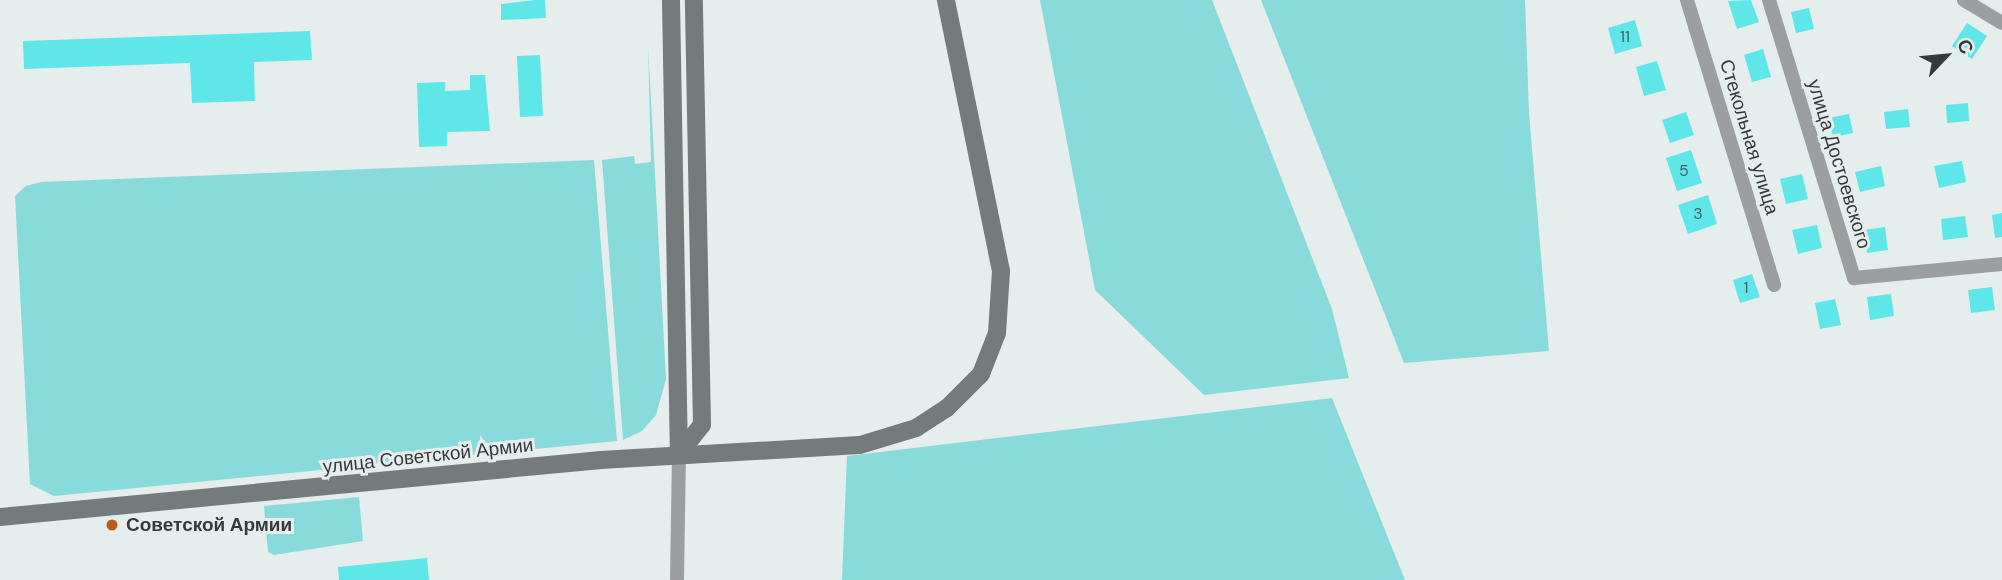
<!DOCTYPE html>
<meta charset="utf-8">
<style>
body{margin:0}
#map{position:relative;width:2002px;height:580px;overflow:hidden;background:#e6eded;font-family:"DM Sans",sans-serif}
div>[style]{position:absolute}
.green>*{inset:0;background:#89dadb}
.building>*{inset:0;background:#5ee6e8}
.street>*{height:14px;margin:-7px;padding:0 7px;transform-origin:7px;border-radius:7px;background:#9c9f9f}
.secondary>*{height:18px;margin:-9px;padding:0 9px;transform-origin:9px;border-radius:9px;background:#757a7a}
.dots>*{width:19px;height:19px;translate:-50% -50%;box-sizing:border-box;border:4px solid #e6eded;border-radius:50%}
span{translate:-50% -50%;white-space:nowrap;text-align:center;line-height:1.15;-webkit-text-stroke:6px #e6eded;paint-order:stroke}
.number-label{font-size:16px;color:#416566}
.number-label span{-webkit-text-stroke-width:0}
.street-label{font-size:19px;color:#373a3a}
.poi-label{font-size:19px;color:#373a3a;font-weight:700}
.left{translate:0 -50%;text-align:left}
.north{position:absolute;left:1911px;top:21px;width:70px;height:70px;-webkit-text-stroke:5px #e6eded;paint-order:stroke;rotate:64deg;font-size:19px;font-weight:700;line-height:28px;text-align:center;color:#373a3a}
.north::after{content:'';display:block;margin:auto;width:24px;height:32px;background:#373a3a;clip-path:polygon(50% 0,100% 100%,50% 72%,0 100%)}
</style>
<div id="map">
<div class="green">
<div style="clip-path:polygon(1040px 0,1212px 0,1332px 309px,1349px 378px,1204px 395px,1095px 290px)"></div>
<div style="clip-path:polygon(1261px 0,1525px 0,1529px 113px,1549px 351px,1404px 363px)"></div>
<div style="clip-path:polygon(648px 45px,666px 379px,656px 415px,642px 431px,623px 440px,602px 160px,634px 156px,635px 164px,651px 162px)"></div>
<div style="clip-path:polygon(594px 160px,617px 441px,54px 496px,30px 484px,15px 196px,26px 186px,41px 182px)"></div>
<div style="clip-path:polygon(1332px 398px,1405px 580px,842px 580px,847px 456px)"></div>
<div style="clip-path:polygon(359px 497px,363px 541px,274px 555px,268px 552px,264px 506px)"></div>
</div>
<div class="building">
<div style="clip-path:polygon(535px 0,545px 0,546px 18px,501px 20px,501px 4px)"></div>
<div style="clip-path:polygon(1751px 0,1759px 22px,1737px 29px,1728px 1px)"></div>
<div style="clip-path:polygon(1809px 8px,1814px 29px,1796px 33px,1791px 12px)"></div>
<div style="clip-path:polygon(1635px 20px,1642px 46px,1615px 54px,1608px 28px)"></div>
<div style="clip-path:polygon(1967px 23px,1987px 36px,1972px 59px,1952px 46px)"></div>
<div style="clip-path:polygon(310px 31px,312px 60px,254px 62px,255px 101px,192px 103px,190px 63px,24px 69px,23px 41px)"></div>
<div style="clip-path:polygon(1763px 49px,1771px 77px,1752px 82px,1744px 55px)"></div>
<div style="clip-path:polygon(540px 55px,543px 116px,520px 117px,517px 56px)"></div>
<div style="clip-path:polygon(1657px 61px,1666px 90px,1644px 96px,1636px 67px)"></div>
<div style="clip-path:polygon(470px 75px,485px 75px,490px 131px,447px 132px,447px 146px,419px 147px,417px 83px,445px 82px,445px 91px,470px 90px)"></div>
<div style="clip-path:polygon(1968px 103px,1969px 121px,1947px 123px,1946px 105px)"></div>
<div style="clip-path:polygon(1908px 109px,1910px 127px,1886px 129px,1884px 112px)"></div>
<div style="clip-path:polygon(1686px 112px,1694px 135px,1670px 143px,1662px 120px)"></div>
<div style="clip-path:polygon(1849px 114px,1853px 133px,1833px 137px,1829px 118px)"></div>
<div style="clip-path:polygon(1691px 150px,1702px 183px,1677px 191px,1666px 158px)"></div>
<div style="clip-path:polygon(1962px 161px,1966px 182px,1939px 188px,1934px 166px)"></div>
<div style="clip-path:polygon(1881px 166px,1885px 186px,1860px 192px,1855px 172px)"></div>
<div style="clip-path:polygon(1802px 174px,1808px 199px,1786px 204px,1780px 179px)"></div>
<div style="clip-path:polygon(1708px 195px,1717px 224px,1688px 234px,1678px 205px)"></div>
<div style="clip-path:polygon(2002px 213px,2002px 237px,1995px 238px,1992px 215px)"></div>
<div style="clip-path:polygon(1965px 216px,1968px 237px,1943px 240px,1941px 219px)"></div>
<div style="clip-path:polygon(1817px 225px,1822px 248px,1798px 254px,1792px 230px)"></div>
<div style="clip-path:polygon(1885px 227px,1888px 250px,1867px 253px,1864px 230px)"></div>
<div style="clip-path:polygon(1752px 274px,1760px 297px,1740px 303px,1733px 280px)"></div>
<div style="clip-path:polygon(1992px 287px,1995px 310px,1971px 313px,1968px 290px)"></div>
<div style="clip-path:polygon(1891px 294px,1894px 316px,1870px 320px,1867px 297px)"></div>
<div style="clip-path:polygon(1835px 299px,1841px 325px,1820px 329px,1815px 303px)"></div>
<div style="clip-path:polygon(427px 558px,429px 580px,339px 580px,338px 567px)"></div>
</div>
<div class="street">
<div style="left:1687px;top:0;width:298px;rotate:73deg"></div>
<div style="left:1769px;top:0;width:291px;rotate:73deg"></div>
<div style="left:1854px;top:278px;width:149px;rotate:-5.4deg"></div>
<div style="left:1964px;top:0;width:44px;rotate:31.2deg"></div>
<div style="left:677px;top:580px;width:126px;rotate:-89.1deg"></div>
</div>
<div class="secondary">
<div style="left:671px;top:0;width:454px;rotate:89deg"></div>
<div style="left:679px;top:454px;width:37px;rotate:-52deg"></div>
<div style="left:702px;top:425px;width:425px;rotate:-91.1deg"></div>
<div style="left:0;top:517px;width:604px;rotate:-5.42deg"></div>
<div style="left:601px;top:460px;width:259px;rotate:-3.3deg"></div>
<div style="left:860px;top:445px;width:59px;rotate:-16.9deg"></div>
<div style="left:916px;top:428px;width:37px;rotate:-33deg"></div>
<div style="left:947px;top:408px;width:48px;rotate:-45deg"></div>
<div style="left:981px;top:374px;width:44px;rotate:-68.7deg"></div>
<div style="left:997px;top:333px;width:62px;rotate:-86.3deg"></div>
<div style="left:1001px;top:271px;width:277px;rotate:-101.5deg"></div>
</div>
<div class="dots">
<div style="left:112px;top:525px;background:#bd5a21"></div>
</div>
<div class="number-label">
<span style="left:1625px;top:37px">11</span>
<span style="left:1684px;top:171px">5</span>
<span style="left:1698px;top:214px">3</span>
<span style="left:1746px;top:288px">1</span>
</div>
<div class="street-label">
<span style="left:1749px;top:137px;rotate:73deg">Стекольная улица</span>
<span style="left:1839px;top:164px;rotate:73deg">улица Достоевского</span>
<span style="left:428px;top:456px;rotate:-6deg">улица Советской Армии</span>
</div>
<div class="poi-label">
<span class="left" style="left:126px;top:525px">Советской Армии</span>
</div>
<div class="north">С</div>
</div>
